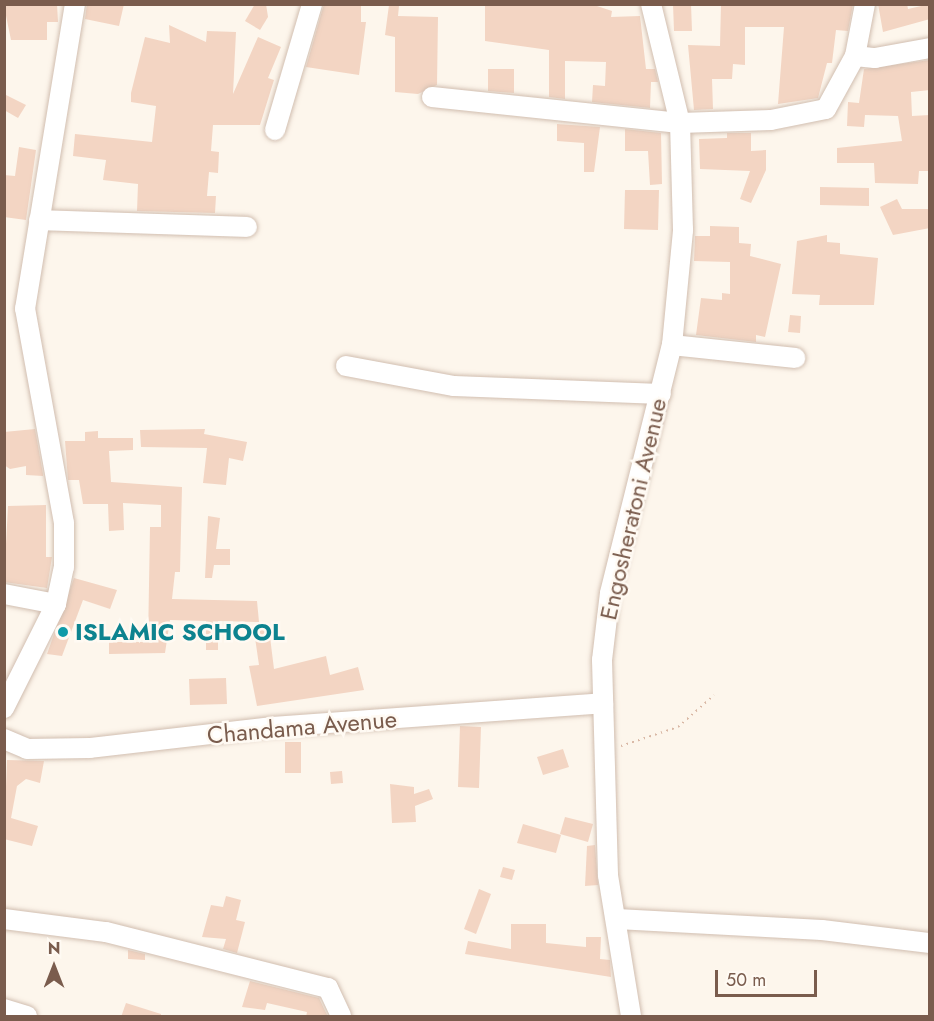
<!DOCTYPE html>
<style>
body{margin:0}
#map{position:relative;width:934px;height:1021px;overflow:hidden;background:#fdf6ec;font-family:Jost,sans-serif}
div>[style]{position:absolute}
.building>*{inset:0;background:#f3d5c3}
.path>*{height:2px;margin-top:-1px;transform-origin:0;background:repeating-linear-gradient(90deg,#d9b8a5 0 1.5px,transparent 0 6px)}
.roads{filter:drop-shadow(0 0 2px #d1beb0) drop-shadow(0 0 2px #d1beb0)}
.minor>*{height:20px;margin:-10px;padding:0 10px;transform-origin:10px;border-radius:10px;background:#fff}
.dots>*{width:16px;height:16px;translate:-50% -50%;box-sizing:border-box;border:3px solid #fffaf3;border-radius:50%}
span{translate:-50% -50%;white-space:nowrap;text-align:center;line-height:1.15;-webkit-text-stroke:5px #fffaf3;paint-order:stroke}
.street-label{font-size:24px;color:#7a5c4d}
.culture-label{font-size:24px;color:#0d838f;font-weight:700}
.left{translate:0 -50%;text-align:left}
.frame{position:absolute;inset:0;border:6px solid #7a5c4d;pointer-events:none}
.north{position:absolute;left:24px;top:937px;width:60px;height:60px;-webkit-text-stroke:4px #fffaf3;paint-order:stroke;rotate:0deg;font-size:16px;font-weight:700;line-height:24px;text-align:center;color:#7a5c4d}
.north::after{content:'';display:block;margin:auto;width:21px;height:27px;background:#7a5c4d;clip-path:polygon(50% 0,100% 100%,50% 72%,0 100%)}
.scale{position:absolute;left:715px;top:970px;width:102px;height:27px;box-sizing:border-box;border:3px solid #7a5c4d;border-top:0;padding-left:8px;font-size:18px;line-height:21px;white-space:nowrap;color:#7a5c4d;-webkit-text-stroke:4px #fffaf3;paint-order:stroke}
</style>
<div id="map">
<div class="building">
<div style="clip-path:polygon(57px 4px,58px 22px,47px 22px,47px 40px,11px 40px,4px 6px)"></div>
<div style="clip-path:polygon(87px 4px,124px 4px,119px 26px,85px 19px)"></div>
<div style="clip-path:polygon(255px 4px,266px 4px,268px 17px,260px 30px,245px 21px)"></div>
<div style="clip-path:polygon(324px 4px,361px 4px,361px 22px,366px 22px,359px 75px,306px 67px)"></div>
<div style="clip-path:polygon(485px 4px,591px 4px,612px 11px,611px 17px,640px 16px,646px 69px,655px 69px,658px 82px,651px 82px,650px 108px,592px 102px,593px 85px,605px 86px,606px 62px,565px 61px,565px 99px,549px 97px,549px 50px,485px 41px)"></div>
<div style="clip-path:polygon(673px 4px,691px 4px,692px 31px,674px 31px)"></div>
<div style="clip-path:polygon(721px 4px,853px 4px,848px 31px,836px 30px,832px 63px,827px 63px,818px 98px,778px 104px,784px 27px,745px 27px,745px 65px,733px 64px,732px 79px,712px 79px,713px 109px,694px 110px,688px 45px,720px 46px)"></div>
<div style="clip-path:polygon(878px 4px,907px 4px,908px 9px,930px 4px,930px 19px,883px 32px)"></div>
<div style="clip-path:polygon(389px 5px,399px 6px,398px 16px,438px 17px,437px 85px,418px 94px,395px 92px,395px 37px,385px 35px)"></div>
<div style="clip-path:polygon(169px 25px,206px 42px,207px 31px,236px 32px,233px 94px,258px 37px,281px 47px,268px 78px,274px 80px,260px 125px,213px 125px,211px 151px,219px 152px,218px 173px,209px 172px,207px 196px,216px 196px,215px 213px,137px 211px,138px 184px,103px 180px,106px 160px,73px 156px,75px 134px,152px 142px,156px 106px,131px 102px,131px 93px,145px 37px,170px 43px)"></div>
<div style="clip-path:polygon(930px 60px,930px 90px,911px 92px,912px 116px,930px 115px,930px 171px,919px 171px,918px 184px,875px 183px,874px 163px,837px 163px,837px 148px,902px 141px,898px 116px,865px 115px,864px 127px,847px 126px,848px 102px,859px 103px,864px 69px)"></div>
<div style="clip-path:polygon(488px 69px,514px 69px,514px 93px,488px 91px)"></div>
<div style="clip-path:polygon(4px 94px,26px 105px,18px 118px,4px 110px)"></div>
<div style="clip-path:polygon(557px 124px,600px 127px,594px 172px,584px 172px,584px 143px,557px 141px)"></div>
<div style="clip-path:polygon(625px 129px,661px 133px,662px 184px,650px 185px,648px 151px,625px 151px)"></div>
<div style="clip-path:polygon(727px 133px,751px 133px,751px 151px,766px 150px,766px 170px,751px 203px,740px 199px,750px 171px,700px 169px,699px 139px,727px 138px)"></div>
<div style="clip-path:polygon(19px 147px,36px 150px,26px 220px,4px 217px,4px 175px,15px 176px)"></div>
<div style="clip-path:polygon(820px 187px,869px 188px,869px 206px,820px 205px)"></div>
<div style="clip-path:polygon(625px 190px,659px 190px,658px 230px,624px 229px)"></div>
<div style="clip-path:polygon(897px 199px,902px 209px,930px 209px,930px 228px,893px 235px,880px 207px)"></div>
<div style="clip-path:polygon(710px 226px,739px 227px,739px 243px,751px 244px,750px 256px,781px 264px,765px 337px,756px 335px,756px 342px,696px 335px,701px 298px,722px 300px,722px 293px,730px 294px,730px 262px,694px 261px,695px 236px,710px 236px)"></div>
<div style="clip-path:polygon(827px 235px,827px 242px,840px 243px,840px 254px,878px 258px,874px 305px,819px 305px,820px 295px,792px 294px,797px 241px)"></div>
<div style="clip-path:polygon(790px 315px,801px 316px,800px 333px,788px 332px)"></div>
<div style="clip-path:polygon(35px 429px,43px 474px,43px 476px,26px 475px,26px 466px,10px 469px,4px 465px,4px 432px)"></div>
<div style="clip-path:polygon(205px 429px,204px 434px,247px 442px,243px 461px,229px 458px,226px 485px,203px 483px,207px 448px,141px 447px,140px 430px)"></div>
<div style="clip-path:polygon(98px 431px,98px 438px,133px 438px,133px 450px,109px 451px,111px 482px,182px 487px,180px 572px,175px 572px,172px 599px,257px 601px,259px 622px,218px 621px,218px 650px,206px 650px,206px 621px,170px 620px,165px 653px,109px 654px,109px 642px,148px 642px,150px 527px,161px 527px,161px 505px,123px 503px,124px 530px,109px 531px,108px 504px,83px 504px,79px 480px,68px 480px,65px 441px,85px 441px,85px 432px)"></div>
<div style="clip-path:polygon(46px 505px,46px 557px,52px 557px,47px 588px,4px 582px,8px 506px)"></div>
<div style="clip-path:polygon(208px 516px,220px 518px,216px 549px,230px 549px,230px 565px,214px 565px,212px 578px,205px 578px)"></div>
<div style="clip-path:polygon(74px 578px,117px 590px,110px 609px,83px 600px,62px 656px,47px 654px)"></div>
<div style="clip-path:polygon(269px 629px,274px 669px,326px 656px,330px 675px,358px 667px,364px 690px,257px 706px,249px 666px,259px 665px,254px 631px)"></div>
<div style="clip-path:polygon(226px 678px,227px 704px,190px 705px,189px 679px)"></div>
<div style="clip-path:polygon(460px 726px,481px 727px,479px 788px,458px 787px)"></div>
<div style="clip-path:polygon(285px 742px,301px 742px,301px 773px,285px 773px)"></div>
<div style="clip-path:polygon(563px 749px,569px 767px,543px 775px,537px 757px)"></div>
<div style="clip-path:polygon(7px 760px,44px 761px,40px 783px,26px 779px,17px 786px,11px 818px,38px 826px,32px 846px,4px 839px)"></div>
<div style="clip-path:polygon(342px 771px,343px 783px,331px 784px,330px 772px)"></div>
<div style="clip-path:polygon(390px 784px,414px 787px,414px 794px,429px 789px,433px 799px,415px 806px,416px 822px,392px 823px)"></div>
<div style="clip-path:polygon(565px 817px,593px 824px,588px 842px,560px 834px)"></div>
<div style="clip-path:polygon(523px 824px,561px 835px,556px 853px,517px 843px)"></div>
<div style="clip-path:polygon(595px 845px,598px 885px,585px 886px,587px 846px)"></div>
<div style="clip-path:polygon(503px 867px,515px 870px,512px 880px,500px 877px)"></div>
<div style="clip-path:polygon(479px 889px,491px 894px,476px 934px,464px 929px)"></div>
<div style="clip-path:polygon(226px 896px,241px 900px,236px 920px,245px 922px,237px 953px,223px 949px,226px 939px,202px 937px,211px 905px,223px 907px)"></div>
<div style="clip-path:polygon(511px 924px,546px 924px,546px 943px,586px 947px,586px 937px,601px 937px,600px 959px,610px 960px,611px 977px,465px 954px,468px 941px,511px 949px)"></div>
<div style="clip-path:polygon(128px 950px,145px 954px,145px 960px,128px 959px)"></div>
<div style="clip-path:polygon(250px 981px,319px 998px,328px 1017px,306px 1017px,307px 1012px,267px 1003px,265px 1010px,242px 1007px)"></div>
<div style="clip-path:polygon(126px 1003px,161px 1014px,161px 1017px,121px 1017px)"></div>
</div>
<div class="path">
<div style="left:621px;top:746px;width:60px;rotate:-18.4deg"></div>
<div style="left:678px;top:727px;width:48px;rotate:-41.6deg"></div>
</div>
<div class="roads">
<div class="minor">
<div style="left:855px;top:56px;width:20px;rotate:6deg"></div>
<div style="left:875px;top:58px;width:56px;rotate:-10.3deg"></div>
<div style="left:432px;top:97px;width:249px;rotate:6deg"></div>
<div style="left:680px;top:123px;width:91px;rotate:-1.9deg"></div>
<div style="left:771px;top:120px;width:56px;rotate:-11.3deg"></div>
<div style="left:826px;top:109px;width:60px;rotate:-61.3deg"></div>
<div style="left:855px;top:56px;width:53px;rotate:-79.1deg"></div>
<div style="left:275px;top:130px;width:131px;rotate:-73.6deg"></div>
<div style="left:39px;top:220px;width:208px;rotate:1.9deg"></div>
<div style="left:672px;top:345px;width:124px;rotate:6deg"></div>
<div style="left:346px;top:366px;width:110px;rotate:10.5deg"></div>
<div style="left:454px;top:386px;width:207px;rotate:2.2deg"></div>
<div style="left:4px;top:594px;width:53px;rotate:10.9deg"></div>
<div style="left:4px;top:708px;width:116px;rotate:-63.4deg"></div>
<div style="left:56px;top:604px;width:38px;rotate:-78deg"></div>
<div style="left:64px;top:567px;width:44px;rotate:-90deg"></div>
<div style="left:64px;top:523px;width:218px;rotate:-100.3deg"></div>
<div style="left:25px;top:309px;width:309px;rotate:-80.7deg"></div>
<div style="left:4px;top:739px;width:25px;rotate:23deg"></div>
<div style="left:27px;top:749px;width:63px;rotate:-0.9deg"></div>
<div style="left:90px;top:748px;width:183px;rotate:-6.6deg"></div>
<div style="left:272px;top:727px;width:332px;rotate:-4.1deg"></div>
<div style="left:4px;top:919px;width:103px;rotate:7.3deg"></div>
<div style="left:106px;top:932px;width:229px;rotate:14.2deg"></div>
<div style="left:328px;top:988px;width:31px;rotate:65deg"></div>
<div style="left:617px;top:919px;width:205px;rotate:3.1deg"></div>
<div style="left:822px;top:930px;width:109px;rotate:6.9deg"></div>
<div style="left:4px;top:1009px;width:24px;rotate:17deg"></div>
<div style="left:631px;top:1016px;width:143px;rotate:-99.3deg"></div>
<div style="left:608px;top:875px;width:215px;rotate:-91.6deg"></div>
<div style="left:602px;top:660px;width:67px;rotate:-83.2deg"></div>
<div style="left:610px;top:593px;width:256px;rotate:-76deg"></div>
<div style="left:672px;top:345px;width:116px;rotate:-84.5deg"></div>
<div style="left:683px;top:230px;width:107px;rotate:-91.6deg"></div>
<div style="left:680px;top:123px;width:122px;rotate:-103.7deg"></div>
</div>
</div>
<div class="dots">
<div style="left:63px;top:632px;background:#0f9aa8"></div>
</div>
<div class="street-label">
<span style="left:633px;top:509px;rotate:-77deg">Engosheratoni Avenue</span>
<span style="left:302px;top:727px;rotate:-5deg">Chandama Avenue</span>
</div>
<div class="culture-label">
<span class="left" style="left:75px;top:632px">ISLAMIC SCHOOL</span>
</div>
<div class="frame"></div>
<div class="north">N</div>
<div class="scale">50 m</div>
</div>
